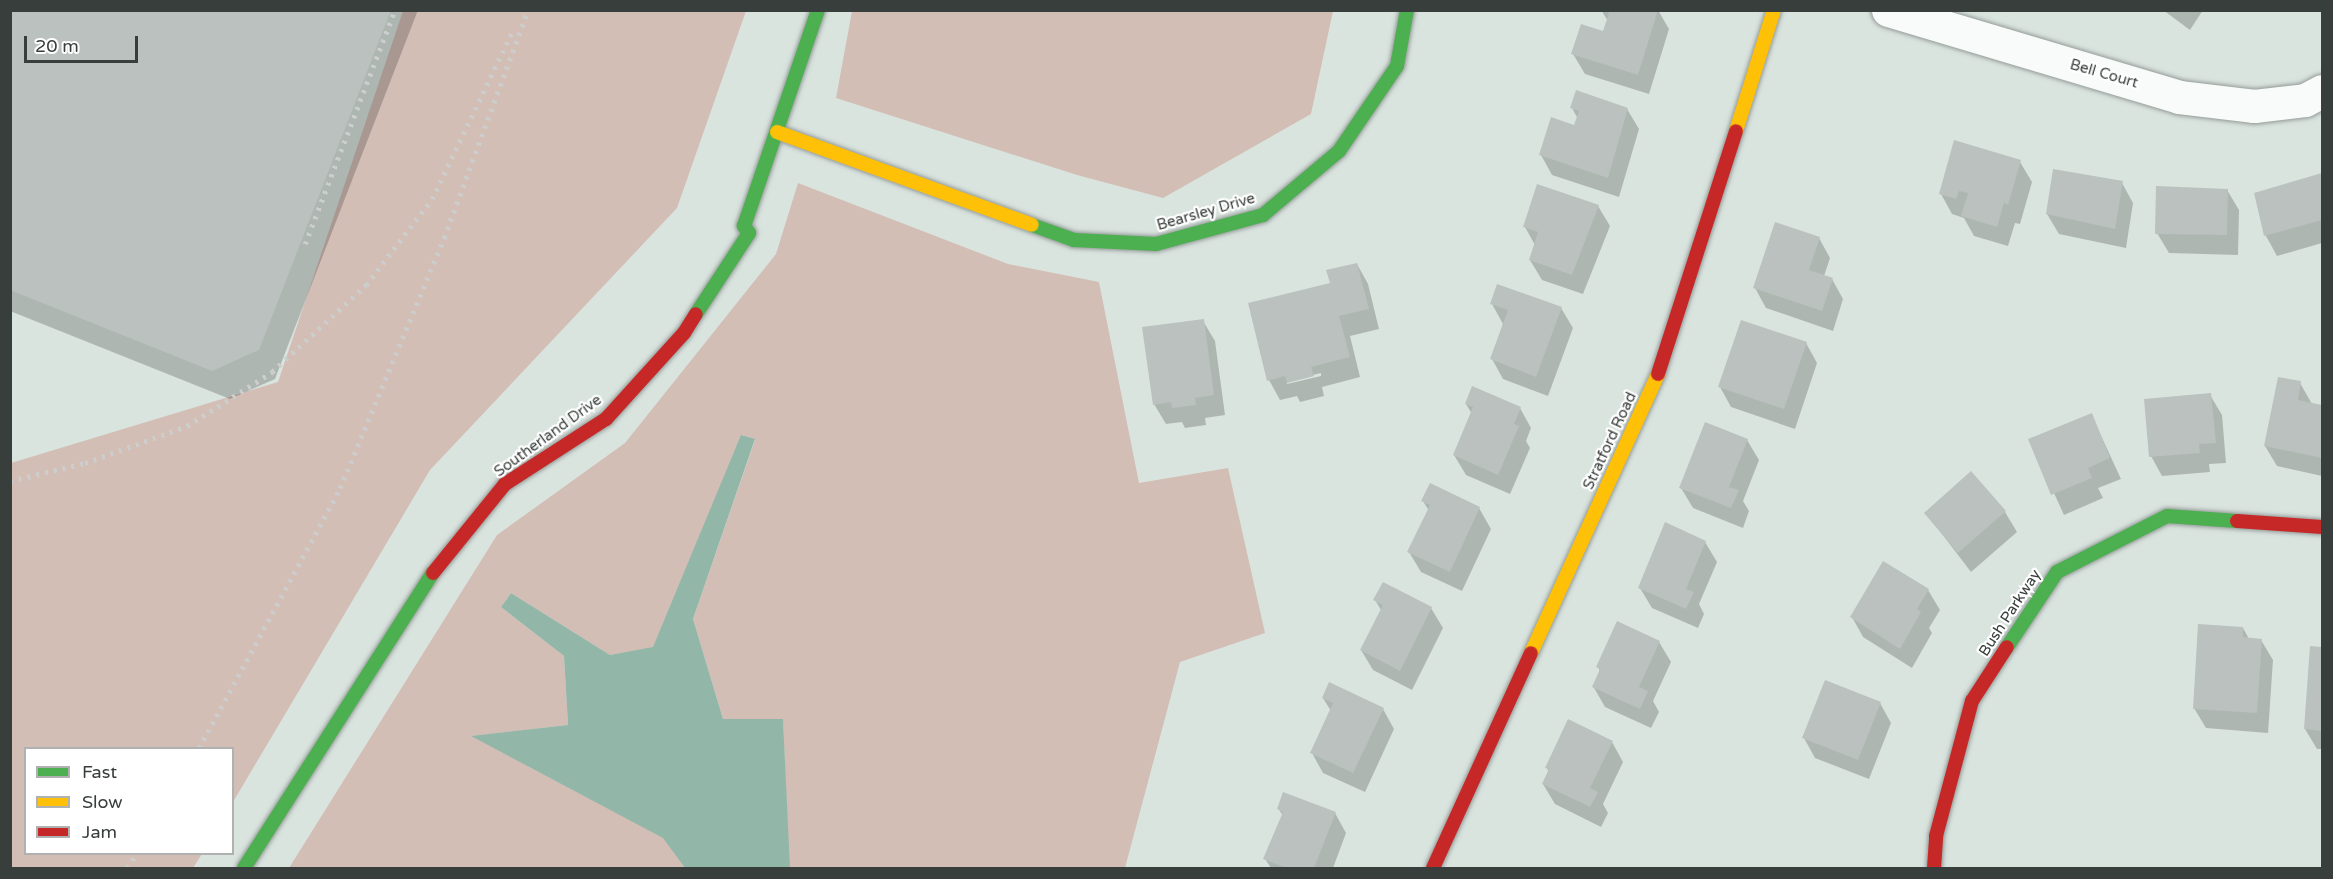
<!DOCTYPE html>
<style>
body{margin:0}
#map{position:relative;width:2333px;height:879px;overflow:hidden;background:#dae4df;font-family:"Varela Round",sans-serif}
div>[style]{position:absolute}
.forest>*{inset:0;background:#d3beb6}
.water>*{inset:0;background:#92b6a8}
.shadow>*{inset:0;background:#0003}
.building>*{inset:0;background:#bac1be}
.roads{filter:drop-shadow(0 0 2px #959c99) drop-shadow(0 0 2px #959c99)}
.street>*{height:33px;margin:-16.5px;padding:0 16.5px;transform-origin:16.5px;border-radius:16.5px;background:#f9fbfa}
.fast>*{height:14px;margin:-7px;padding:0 7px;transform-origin:7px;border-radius:7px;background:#4caf50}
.slow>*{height:14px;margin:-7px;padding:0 7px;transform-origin:7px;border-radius:7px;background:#ffc107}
.jam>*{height:14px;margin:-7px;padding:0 7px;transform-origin:7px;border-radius:7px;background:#c62828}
.rail>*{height:4.5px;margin-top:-2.25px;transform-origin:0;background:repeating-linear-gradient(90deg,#cbcecc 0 3px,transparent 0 9px)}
span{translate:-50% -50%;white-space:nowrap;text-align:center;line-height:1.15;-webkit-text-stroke:4.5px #fff;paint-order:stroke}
.street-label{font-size:15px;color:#383e3b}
.frame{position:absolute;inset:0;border:12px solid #383e3b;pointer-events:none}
.legend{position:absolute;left:24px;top:747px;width:210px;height:108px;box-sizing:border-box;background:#fff;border:2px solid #afb2b1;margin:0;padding:8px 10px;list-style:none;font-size:18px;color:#383e3b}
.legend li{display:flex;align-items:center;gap:12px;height:30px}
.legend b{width:30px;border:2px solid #afb2b1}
.scale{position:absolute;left:24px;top:36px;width:114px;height:27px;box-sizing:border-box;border:3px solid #383e3b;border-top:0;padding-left:8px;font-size:18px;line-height:21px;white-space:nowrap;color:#383e3b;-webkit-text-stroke:4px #fff;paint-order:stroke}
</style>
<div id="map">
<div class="forest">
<div style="clip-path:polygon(403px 11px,746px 11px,677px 208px,430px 470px,233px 802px,232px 748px,26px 748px,26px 854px,202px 854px,193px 868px,11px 868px,11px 463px,278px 382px)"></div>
<div style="clip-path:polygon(852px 11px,852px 10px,1333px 11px,1311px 114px,1163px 198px,1077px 175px,836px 98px)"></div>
<div style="clip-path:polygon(798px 183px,1008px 264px,1099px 282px,1139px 483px,1228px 468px,1265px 633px,1180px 662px,1125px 868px,789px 868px,783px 720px,723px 719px,693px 619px,755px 440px,742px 435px,653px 648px,610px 655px,511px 593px,501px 607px,564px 656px,568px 725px,472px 736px,664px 838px,685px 868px,289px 868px,497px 535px,625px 443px,776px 254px)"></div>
</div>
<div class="water">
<div style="clip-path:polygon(741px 435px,755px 439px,693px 619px,723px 719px,783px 719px,790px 868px,685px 868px,663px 838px,471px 736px,568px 725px,564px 656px,501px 607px,511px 593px,610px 655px,653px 647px)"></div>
</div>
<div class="shadow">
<div style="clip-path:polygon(10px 10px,418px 10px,275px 379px,230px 399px,10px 311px)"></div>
<div style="clip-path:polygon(1601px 10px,1658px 10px,1669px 29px,1649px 94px,1585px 74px,1573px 54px,1604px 33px,1608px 21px)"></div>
<div style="clip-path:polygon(2163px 10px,2203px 10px,2190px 30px)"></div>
<div style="clip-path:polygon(1572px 108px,1627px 109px,1639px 129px,1619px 197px,1552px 175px,1541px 155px,1575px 126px,1578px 119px)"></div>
<div style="clip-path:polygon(2020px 162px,2032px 182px,2020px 224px,2015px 223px,2008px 246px,1974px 236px,1964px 218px,1952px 214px,1941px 194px)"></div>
<div style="clip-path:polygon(2322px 175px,2322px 243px,2277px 256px,2266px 236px,2256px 194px)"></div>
<div style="clip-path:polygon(2122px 183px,2133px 203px,2126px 248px,2059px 234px,2047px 214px)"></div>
<div style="clip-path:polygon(2227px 190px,2239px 210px,2238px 255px,2169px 253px,2157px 233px)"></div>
<div style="clip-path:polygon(1598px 206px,1610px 226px,1583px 294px,1542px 280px,1530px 260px,1535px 245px,1525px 227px)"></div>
<div style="clip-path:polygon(1819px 238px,1830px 258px,1824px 276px,1832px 279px,1843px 299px,1833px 331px,1766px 308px,1755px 288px)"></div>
<div style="clip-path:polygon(evenodd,1357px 264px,1368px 284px,1379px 329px,1350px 336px,1360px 377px,1322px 387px,1324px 396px,1300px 402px,1297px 396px,1280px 400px,1269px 380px,1331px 284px,1357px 264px,1321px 373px,1321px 376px,1287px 384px,1287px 381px,1321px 373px)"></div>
<div style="clip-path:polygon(1492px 304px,1561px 308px,1573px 328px,1548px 396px,1503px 379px,1492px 359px,1503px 324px)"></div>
<div style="clip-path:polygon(1203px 321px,1215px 341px,1225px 415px,1205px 418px,1206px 425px,1185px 428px,1182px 422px,1166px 424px,1154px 404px)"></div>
<div style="clip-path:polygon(1806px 343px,1817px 363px,1795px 429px,1731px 407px,1720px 387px)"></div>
<div style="clip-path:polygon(2300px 383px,2312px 404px,2322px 406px,2322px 476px,2277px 466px,2265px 446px)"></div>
<div style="clip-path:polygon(2210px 395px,2222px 415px,2226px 463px,2209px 464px,2210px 472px,2162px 476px,2151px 456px)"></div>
<div style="clip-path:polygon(1466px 404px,1520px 408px,1531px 428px,1526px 441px,1530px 448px,1510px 494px,1466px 475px,1454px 455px,1472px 414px)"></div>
<div style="clip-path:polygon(2091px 414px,2121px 479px,2098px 488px,2103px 498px,2064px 515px,2030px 440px)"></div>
<div style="clip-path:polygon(1747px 440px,1759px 460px,1743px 501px,1749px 511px,1743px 528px,1693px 508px,1681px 488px)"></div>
<div style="clip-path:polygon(1971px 473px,2005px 512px,2017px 532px,1971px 572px,1926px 513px)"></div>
<div style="clip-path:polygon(1431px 485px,1479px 508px,1491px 529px,1462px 591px,1421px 572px,1409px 552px,1429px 511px,1423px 501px)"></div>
<div style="clip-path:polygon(1705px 542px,1717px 562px,1699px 604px,1704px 614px,1698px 628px,1652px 608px,1640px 588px)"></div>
<div style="clip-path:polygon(1928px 590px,1940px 610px,1929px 628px,1932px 633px,1912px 668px,1863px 637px,1852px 617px)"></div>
<div style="clip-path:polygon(1375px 600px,1431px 608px,1443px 628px,1412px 690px,1373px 670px,1361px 650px,1381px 610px)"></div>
<div style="clip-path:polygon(2243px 628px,2249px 639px,2261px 640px,2273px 660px,2268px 733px,2206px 728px,2194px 708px)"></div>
<div style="clip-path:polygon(1659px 642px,1671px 662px,1653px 701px,1659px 712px,1651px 728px,1605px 707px,1593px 686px,1600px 672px,1598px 666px)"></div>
<div style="clip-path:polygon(2311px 647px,2322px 648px,2322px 749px,2317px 749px,2305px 729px)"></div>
<div style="clip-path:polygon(1323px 698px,1383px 709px,1394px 729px,1365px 792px,1323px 773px,1312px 753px,1331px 711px)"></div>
<div style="clip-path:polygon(1880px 703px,1891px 723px,1869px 779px,1815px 758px,1804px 738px)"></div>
<div style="clip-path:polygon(1612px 742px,1623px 762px,1603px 804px,1608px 813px,1601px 827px,1555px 804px,1543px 784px,1549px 772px,1547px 768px)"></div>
<div style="clip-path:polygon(1278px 808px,1335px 813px,1346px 833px,1333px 868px,1271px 868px,1265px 859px,1283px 816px)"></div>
</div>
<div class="building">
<div style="clip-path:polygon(10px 10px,391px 10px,259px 350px,212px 371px,10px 290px)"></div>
<div style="clip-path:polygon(1603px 10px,1658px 10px,1638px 75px,1571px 54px,1581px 24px,1603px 31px,1609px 13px)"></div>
<div style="clip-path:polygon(1576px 90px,1628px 108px,1608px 178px,1539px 155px,1551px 117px,1574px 125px,1579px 111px,1570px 108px)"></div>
<div style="clip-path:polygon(1954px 140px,2021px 160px,2008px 205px,2004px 203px,1997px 227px,1961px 216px,1968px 193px,1959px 191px,1956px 199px,1939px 194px)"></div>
<div style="clip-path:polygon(2053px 169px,2123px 181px,2115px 229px,2046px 214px)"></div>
<div style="clip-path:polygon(2322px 173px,2322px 220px,2264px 236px,2254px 193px)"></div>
<div style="clip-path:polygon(1537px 184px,1599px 205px,1572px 275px,1529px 260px,1538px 232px,1523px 227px)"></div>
<div style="clip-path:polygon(2156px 186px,2228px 189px,2227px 235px,2155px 234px)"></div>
<div style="clip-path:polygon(1775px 222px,1820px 237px,1809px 270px,1833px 278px,1822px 311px,1753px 288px)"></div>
<div style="clip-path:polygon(1357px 263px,1369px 309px,1339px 316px,1350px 357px,1311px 367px,1314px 376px,1287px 383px,1285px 376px,1267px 381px,1248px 303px,1330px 283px,1326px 270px)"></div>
<div style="clip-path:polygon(1497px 284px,1562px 307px,1536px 377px,1490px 359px,1508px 310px,1490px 304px)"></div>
<div style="clip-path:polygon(1204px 319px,1214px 395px,1195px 398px,1196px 405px,1172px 408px,1171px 402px,1153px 405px,1142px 327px)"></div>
<div style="clip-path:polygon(1741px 320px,1807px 342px,1784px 409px,1718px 387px)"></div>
<div style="clip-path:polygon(2278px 377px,2301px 381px,2298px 400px,2322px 405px,2322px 458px,2264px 446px)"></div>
<div style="clip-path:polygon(1472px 386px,1521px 407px,1514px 424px,1519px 426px,1498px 475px,1453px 455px,1473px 407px,1465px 404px)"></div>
<div style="clip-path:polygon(2211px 393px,2216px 443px,2199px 444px,2200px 453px,2149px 457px,2144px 399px)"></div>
<div style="clip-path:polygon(2092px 413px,2110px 458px,2088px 468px,2092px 478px,2051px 495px,2028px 439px)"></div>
<div style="clip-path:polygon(1705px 422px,1748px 439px,1729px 487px,1739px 490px,1731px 508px,1679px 488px)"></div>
<div style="clip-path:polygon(1971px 471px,2006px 511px,1958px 553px,1924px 513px)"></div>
<div style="clip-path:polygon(1430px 483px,1480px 507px,1450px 572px,1407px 552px,1430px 505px,1421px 501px)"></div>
<div style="clip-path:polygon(1665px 522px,1706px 541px,1686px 589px,1694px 592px,1686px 609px,1638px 588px)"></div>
<div style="clip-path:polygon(1883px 561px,1929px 589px,1917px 609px,1921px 612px,1900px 649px,1850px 617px)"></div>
<div style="clip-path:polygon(1383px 582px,1432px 607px,1400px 671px,1360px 650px,1383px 605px,1373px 600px)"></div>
<div style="clip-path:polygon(1617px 621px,1660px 641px,1639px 687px,1648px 691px,1640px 709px,1592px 687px,1600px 669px,1596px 667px)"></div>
<div style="clip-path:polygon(2198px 624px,2243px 627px,2243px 637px,2262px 639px,2257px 713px,2193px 709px)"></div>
<div style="clip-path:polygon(2310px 646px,2322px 647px,2322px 731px,2304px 729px)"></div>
<div style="clip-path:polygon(1825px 680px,1881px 702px,1858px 760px,1802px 738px)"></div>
<div style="clip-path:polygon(1329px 682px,1384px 708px,1353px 773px,1310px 753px,1333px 703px,1322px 698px)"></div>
<div style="clip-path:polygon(1568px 719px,1613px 741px,1590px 788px,1598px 792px,1590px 807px,1542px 784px,1549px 769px,1545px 768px)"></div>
<div style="clip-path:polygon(1283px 792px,1336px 812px,1314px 868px,1287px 868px,1263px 859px,1283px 812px,1277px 809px)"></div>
</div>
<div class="roads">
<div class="street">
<div style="left:1888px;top:10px;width:304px;rotate:16.6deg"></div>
<div style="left:2179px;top:97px;width:76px;rotate:6.8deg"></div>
<div style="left:2254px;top:106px;width:51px;rotate:-6.7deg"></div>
<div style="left:2305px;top:100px;width:19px;rotate:-28deg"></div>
</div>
<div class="fast">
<div style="left:1032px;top:225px;width:45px;rotate:19.7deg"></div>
<div style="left:1074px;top:240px;width:82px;rotate:2.8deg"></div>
<div style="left:1156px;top:244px;width:111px;rotate:-15.2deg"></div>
<div style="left:1263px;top:215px;width:99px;rotate:-40.1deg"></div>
<div style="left:1339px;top:151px;width:103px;rotate:-55.7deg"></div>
<div style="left:1397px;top:66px;width:57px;rotate:-79.9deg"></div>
<div style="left:696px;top:314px;width:97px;rotate:-56.8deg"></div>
<div style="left:749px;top:233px;width:9px;rotate:-126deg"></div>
<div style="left:744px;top:226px;width:228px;rotate:-71.1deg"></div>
<div style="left:2007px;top:647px;width:90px;rotate:-56.3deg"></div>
<div style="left:2057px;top:572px;width:123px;rotate:-27deg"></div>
<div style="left:2167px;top:516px;width:70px;rotate:4.1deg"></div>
<div style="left:244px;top:868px;width:350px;rotate:-57.4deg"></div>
</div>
<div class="slow">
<div style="left:1736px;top:131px;width:127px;rotate:-72.6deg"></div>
<div style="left:777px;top:132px;width:271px;rotate:20deg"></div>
<div style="left:1531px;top:653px;width:307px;rotate:-65.5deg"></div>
</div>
<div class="jam">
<div style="left:1658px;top:374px;width:255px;rotate:-72.2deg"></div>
<div style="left:2237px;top:521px;width:85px;rotate:4deg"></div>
<div style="left:433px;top:573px;width:114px;rotate:-51deg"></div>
<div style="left:505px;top:484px;width:120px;rotate:-32.8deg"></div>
<div style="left:606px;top:419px;width:116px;rotate:-47.8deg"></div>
<div style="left:684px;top:333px;width:22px;rotate:-58deg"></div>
<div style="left:1433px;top:868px;width:236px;rotate:-65.5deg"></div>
<div style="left:1934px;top:868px;width:32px;rotate:-86deg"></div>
<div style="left:1936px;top:836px;width:140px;rotate:-75.1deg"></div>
<div style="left:1972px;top:701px;width:64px;rotate:-57.1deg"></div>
</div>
</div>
<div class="rail">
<div style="left:305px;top:244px;width:251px;rotate:-69deg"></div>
<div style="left:10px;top:481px;width:77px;rotate:-13.5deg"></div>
<div style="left:85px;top:463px;width:109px;rotate:-19.9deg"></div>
<div style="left:187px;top:426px;width:101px;rotate:-32.4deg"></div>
<div style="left:272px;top:372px;width:128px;rotate:-42.8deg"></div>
<div style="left:366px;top:285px;width:108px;rotate:-52.5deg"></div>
<div style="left:432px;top:199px;width:185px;rotate:-64.4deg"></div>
<div style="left:199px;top:748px;width:296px;rotate:-61.5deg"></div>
<div style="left:340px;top:488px;width:271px;rotate:-67.4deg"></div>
<div style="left:444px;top:238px;width:243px;rotate:-69.8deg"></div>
<div style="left:127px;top:868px;width:17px;rotate:-57deg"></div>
</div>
<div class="street-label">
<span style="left:2104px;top:74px;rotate:16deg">Bell Court</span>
<span style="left:1206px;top:212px;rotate:-16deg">Bearsley Drive</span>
<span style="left:548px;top:436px;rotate:-36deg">Southerland Drive</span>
<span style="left:1610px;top:441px;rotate:-65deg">Stratford Road</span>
<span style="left:2010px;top:613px;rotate:-57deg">Bush Parkway</span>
</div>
<div class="frame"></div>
<ul class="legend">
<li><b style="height:8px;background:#4caf50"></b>Fast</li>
<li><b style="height:8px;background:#ffc107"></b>Slow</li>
<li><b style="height:8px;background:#c62828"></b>Jam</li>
</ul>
<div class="scale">20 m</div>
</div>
